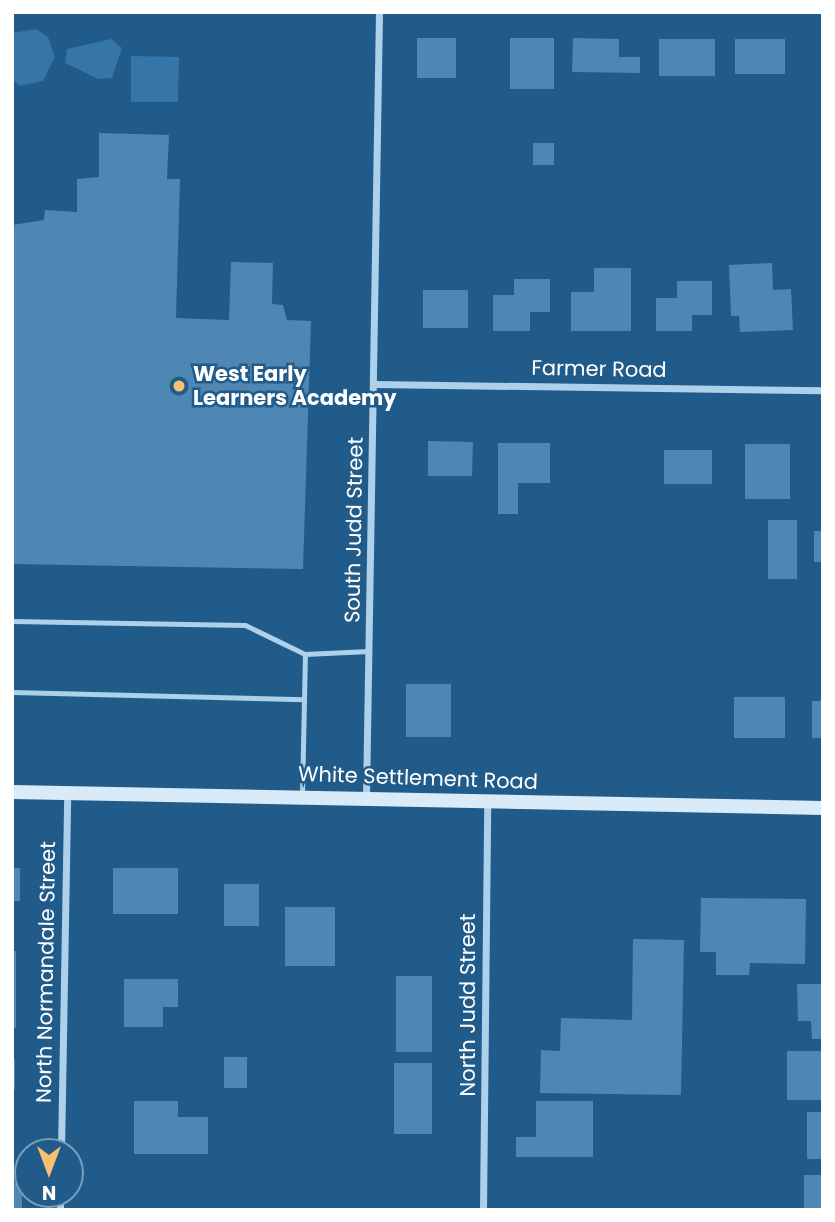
<!DOCTYPE html>
<style>
body{margin:0}
#map{position:relative;width:835px;height:1222px;overflow:hidden;background:#215b8a;font-family:Poppins,sans-serif}
div>[style]{position:absolute}
.green>*{inset:0;background:#3575a7}
.building>*{inset:0;background:#4e87b3}
.service>*{height:5px;margin:-2.5px;padding:0 2.5px;transform-origin:2.5px;border-radius:2.5px;background:#add0eb}
.minor>*{height:7px;margin:-3.5px;padding:0 3.5px;transform-origin:3.5px;border-radius:3.5px;background:#add0eb}
.secondary>*{height:14px;margin:-7px;padding:0 7px;transform-origin:7px;border-radius:7px;background:#d9eaf8}
.dots>*{width:19px;height:19px;translate:-50% -50%;box-sizing:border-box;border:4px solid #215b8a;border-radius:50%}
span{translate:-50% -50%;white-space:nowrap;text-align:center;line-height:1.15;-webkit-text-stroke:5px #215b8a;paint-order:stroke}
.street-label{font-size:21px;color:#fff}
.poi-label{font-size:21px;color:#fff;font-weight:700}
.left{translate:0 -50%;text-align:left}
.frame{position:absolute;inset:0;border:14px solid #fff;pointer-events:none}
.north{position:absolute;left:14px;top:1138px;width:70px;height:70px;box-sizing:border-box;background:#215b8a;border:2px solid #7a9db9;border-radius:50%;rotate:180deg;font-size:19px;font-weight:700;line-height:28px;text-align:center;color:#fff}
.north::after{content:'';display:block;margin:auto;width:24px;height:32px;background:#f7c06f;clip-path:polygon(50% 0,100% 100%,50% 72%,0 100%)}
</style>
<div id="map">
<div class="green">
<div style="clip-path:polygon(36px 29px,48px 37px,55px 57px,43px 81px,20px 86px,12px 79px,12px 33px)"></div>
<div style="clip-path:polygon(111px 39px,122px 48px,112px 78px,98px 79px,65px 63px,67px 49px)"></div>
<div style="clip-path:polygon(131px 56px,179px 57px,178px 102px,131px 102px)"></div>
</div>
<div class="building">
<div style="clip-path:polygon(417px 38px,456px 38px,456px 78px,417px 78px)"></div>
<div style="clip-path:polygon(510px 38px,554px 38px,554px 89px,510px 89px)"></div>
<div style="clip-path:polygon(573px 38px,619px 39px,619px 57px,640px 57px,640px 73px,572px 72px)"></div>
<div style="clip-path:polygon(659px 39px,715px 39px,715px 76px,659px 76px)"></div>
<div style="clip-path:polygon(735px 39px,785px 39px,785px 74px,735px 74px)"></div>
<div style="clip-path:polygon(99px 133px,169px 135px,167px 179px,180px 179px,176px 318px,229px 320px,231px 262px,273px 263px,272px 304px,283px 305px,287px 320px,311px 321px,303px 569px,12px 564px,12px 225px,44px 220px,45px 210px,77px 212px,77px 179px,99px 177px)"></div>
<div style="clip-path:polygon(533px 143px,554px 143px,554px 165px,533px 165px)"></div>
<div style="clip-path:polygon(772px 263px,773px 290px,791px 289px,793px 330px,740px 332px,739px 316px,731px 316px,729px 265px)"></div>
<div style="clip-path:polygon(594px 268px,631px 268px,631px 331px,571px 331px,571px 292px,594px 292px)"></div>
<div style="clip-path:polygon(514px 279px,550px 279px,550px 312px,530px 312px,530px 331px,493px 331px,493px 295px,514px 295px)"></div>
<div style="clip-path:polygon(677px 281px,712px 281px,712px 315px,692px 315px,692px 331px,656px 331px,656px 298px,677px 298px)"></div>
<div style="clip-path:polygon(423px 290px,468px 290px,468px 328px,423px 328px)"></div>
<div style="clip-path:polygon(428px 441px,473px 442px,472px 476px,428px 476px)"></div>
<div style="clip-path:polygon(498px 443px,550px 443px,550px 483px,518px 483px,518px 514px,498px 514px)"></div>
<div style="clip-path:polygon(745px 444px,790px 444px,790px 499px,745px 499px)"></div>
<div style="clip-path:polygon(664px 450px,712px 450px,712px 484px,664px 484px)"></div>
<div style="clip-path:polygon(768px 520px,797px 520px,797px 579px,768px 579px)"></div>
<div style="clip-path:polygon(814px 531px,823px 531px,823px 562px,814px 562px)"></div>
<div style="clip-path:polygon(406px 684px,451px 684px,451px 737px,406px 737px)"></div>
<div style="clip-path:polygon(734px 697px,785px 697px,785px 738px,734px 738px)"></div>
<div style="clip-path:polygon(812px 701px,823px 701px,823px 738px,812px 738px)"></div>
<div style="clip-path:polygon(12px 868px,20px 868px,20px 901px,12px 901px)"></div>
<div style="clip-path:polygon(113px 868px,178px 868px,178px 914px,113px 914px)"></div>
<div style="clip-path:polygon(224px 884px,259px 884px,259px 926px,224px 926px)"></div>
<div style="clip-path:polygon(701px 898px,806px 899px,805px 964px,750px 963px,749px 975px,716px 975px,716px 952px,700px 952px)"></div>
<div style="clip-path:polygon(285px 907px,335px 907px,335px 966px,285px 966px)"></div>
<div style="clip-path:polygon(633px 939px,684px 940px,681px 1095px,540px 1093px,541px 1050px,560px 1051px,561px 1018px,632px 1020px)"></div>
<div style="clip-path:polygon(12px 951px,16px 951px,16px 1028px,12px 1028px)"></div>
<div style="clip-path:polygon(396px 976px,432px 976px,432px 1052px,396px 1052px)"></div>
<div style="clip-path:polygon(124px 979px,178px 979px,178px 1007px,163px 1007px,163px 1027px,124px 1027px)"></div>
<div style="clip-path:polygon(797px 984px,823px 984px,823px 1039px,812px 1039px,811px 1021px,798px 1021px)"></div>
<div style="clip-path:polygon(787px 1051px,823px 1051px,823px 1100px,787px 1100px)"></div>
<div style="clip-path:polygon(224px 1057px,247px 1057px,247px 1088px,224px 1088px)"></div>
<div style="clip-path:polygon(12px 1059px,15px 1059px,15px 1089px,12px 1089px)"></div>
<div style="clip-path:polygon(394px 1063px,432px 1063px,432px 1134px,394px 1134px)"></div>
<div style="clip-path:polygon(134px 1101px,178px 1101px,178px 1117px,208px 1117px,208px 1154px,134px 1154px)"></div>
<div style="clip-path:polygon(536px 1101px,593px 1101px,593px 1157px,516px 1157px,516px 1137px,536px 1137px)"></div>
<div style="clip-path:polygon(807px 1112px,823px 1112px,823px 1159px,807px 1159px)"></div>
<div style="clip-path:polygon(804px 1175px,823px 1175px,823px 1210px,804px 1210px)"></div>
<div style="clip-path:polygon(12px 1183px,22px 1183px,22px 1210px,12px 1210px)"></div>
</div>
<div class="service">
<div style="left:12px;top:621px;width:233px;rotate:1deg"></div>
<div style="left:245px;top:625px;width:67px;rotate:25.8deg"></div>
<div style="left:305px;top:654px;width:64px;rotate:-2.7deg"></div>
<div style="left:12px;top:692px;width:292px;rotate:1.4deg"></div>
<div style="left:302px;top:795px;width:141px;rotate:-88.8deg"></div>
</div>
<div class="minor">
<div style="left:375px;top:384px;width:448px;rotate:0.8deg"></div>
<div style="left:366px;top:796px;width:784px;rotate:-89.05deg"></div>
<div style="left:61px;top:1152px;width:359px;rotate:-89deg"></div>
<div style="left:60px;top:1210px;width:16px;rotate:-90deg"></div>
<div style="left:483px;top:1210px;width:409px;rotate:-89.4deg"></div>
</div>
<div class="secondary">
<div style="left:12px;top:792px;width:811px;rotate:1.13deg"></div>
</div>
<div class="dots">
<div style="left:179px;top:386px;background:#f7c06f"></div>
</div>
<div class="street-label">
<span style="left:599px;top:369px;rotate:1deg">Farmer Road</span>
<span style="left:354px;top:530px;rotate:-89deg">South Judd Street</span>
<span style="left:418px;top:778px;rotate:2deg">White Settlement Road</span>
<span style="left:46px;top:972px;rotate:-89deg">North Normandale Street</span>
<span style="left:468px;top:1005px;rotate:-90deg">North Judd Street</span>
</div>
<div class="poi-label">
<span class="left" style="left:193px;top:386px">West Early<br>Learners Academy</span>
</div>
<div class="frame"></div>
<div class="north">N</div>
</div>
